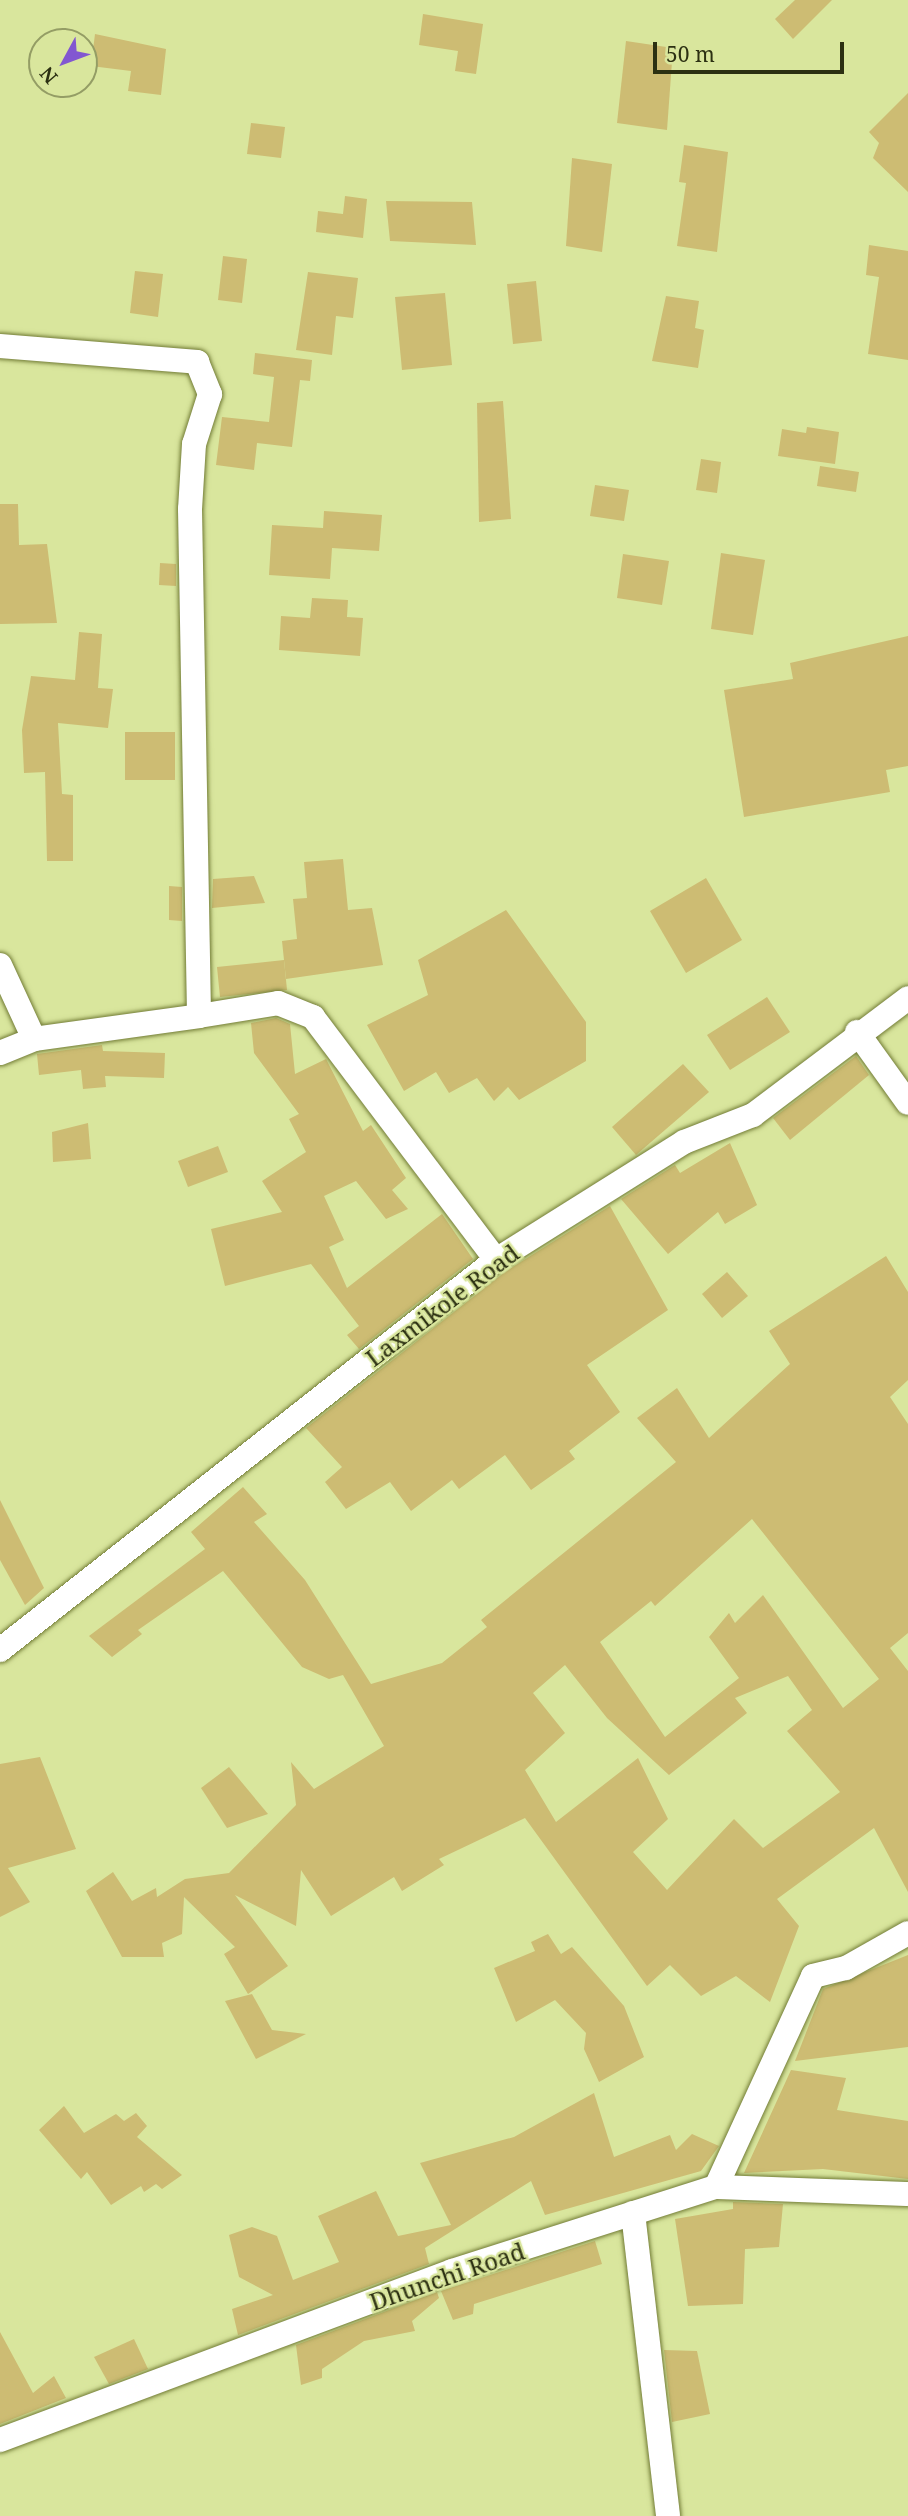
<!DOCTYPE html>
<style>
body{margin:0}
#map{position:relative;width:908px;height:2516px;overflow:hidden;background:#d9e69d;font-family:"Noto Serif",serif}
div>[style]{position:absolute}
.building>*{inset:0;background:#cdbc73}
.roads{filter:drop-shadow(0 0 2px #727c36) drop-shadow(0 0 2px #727c36)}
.minor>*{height:24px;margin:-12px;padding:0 12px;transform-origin:12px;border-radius:12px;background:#fff}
span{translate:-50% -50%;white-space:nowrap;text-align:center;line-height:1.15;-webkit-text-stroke:5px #d9e69d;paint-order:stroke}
.street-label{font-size:24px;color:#2c3012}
.north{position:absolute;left:28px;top:28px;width:70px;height:70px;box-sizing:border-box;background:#d9e69d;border:2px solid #949d65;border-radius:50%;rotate:229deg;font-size:19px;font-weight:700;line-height:28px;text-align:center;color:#2c3012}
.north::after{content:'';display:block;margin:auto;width:24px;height:32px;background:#8257d1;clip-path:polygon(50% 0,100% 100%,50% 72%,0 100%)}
.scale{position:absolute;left:653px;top:42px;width:191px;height:32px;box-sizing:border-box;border:4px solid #2c3012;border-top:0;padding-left:9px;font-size:21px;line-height:24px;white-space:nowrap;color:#2c3012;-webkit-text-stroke:5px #d9e69d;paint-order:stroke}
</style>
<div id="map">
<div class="building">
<div style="clip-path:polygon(795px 0,832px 0,793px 39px,775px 19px)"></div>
<div style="clip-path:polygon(423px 14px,483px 24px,476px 74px,455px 71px,458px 51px,419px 45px)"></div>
<div style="clip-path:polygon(95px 34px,166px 49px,161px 95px,128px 91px,131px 71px,91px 66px)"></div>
<div style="clip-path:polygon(626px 41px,673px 48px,667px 130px,617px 123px)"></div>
<div style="clip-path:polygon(908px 93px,908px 192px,873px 158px,879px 143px,869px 132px)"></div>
<div style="clip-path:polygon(251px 123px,285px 127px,281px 158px,247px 154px)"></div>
<div style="clip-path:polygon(684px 145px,728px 152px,717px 252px,677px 246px,686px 183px,679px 182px)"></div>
<div style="clip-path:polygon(572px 158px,612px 164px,602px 252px,566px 246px)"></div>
<div style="clip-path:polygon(345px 196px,367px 199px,363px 238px,316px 232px,318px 211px,343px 214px)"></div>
<div style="clip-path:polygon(386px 201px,472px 202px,476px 245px,390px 241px)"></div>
<div style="clip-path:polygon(869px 245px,908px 251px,908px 360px,868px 354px,879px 277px,866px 275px)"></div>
<div style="clip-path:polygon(223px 256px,247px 259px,242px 303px,218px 300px)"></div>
<div style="clip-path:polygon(135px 271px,163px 274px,158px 317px,130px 313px)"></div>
<div style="clip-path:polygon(308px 272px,358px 278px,353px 318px,336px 316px,332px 355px,296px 350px)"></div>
<div style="clip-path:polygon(536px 281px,542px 341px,513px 344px,507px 284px)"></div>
<div style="clip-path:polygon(445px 293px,452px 365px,402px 370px,395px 297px)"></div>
<div style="clip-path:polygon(666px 296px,699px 301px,695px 328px,704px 330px,698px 368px,652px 361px)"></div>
<div style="clip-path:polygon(255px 353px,312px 360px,310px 381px,300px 380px,292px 447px,257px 443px,254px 470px,216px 465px,222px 417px,269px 422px,274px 377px,253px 374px)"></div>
<div style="clip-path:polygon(503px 401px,511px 519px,479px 522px,477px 403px)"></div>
<div style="clip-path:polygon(807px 427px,839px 432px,835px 464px,778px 456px,782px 429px,806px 433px)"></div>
<div style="clip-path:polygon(701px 459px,721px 462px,717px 493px,696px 490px)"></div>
<div style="clip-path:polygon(820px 466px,859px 472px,856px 492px,817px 486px)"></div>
<div style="clip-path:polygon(595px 485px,629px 490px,624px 521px,590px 516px)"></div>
<div style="clip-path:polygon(0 504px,18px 504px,19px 545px,47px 544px,57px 623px,0 624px)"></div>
<div style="clip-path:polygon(324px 511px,382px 515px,379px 551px,332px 548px,330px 579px,269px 575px,272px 525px,323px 528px)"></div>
<div style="clip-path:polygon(721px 553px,765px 560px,753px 635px,711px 629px)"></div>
<div style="clip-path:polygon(623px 554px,669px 561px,662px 605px,617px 598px)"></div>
<div style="clip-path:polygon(160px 563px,176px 564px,176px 586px,159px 585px)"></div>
<div style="clip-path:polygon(312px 598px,348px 600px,347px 617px,363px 618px,360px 656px,279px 650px,281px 616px,310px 618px)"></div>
<div style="clip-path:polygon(79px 632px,102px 634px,98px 688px,113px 689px,108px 728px,58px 723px,62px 794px,73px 795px,73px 861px,47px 861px,45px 772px,24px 773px,22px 730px,31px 676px,75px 680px)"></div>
<div style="clip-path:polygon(908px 636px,908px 766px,886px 770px,890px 792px,744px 817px,724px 690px,793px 679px,790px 663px)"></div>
<div style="clip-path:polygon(125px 732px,175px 732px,175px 780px,125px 780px)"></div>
<div style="clip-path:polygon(343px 859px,348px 910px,372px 908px,383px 965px,286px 979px,282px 941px,297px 939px,293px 899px,307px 898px,304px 862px)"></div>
<div style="clip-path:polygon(254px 876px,265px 903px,212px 908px,213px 879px)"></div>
<div style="clip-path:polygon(706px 878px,742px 940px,686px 973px,650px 911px)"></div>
<div style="clip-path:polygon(169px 886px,182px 887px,182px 921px,169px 920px)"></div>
<div style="clip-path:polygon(506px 910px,586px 1022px,586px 1061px,519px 1100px,508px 1087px,494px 1101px,477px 1078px,449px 1093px,436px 1072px,404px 1091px,367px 1025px,428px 995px,418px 960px)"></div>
<div style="clip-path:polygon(284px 960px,287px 990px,220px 997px,217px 967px)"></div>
<div style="clip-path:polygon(767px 997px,790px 1032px,730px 1070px,707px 1035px)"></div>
<div style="clip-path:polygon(276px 1018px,290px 1024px,295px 1074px,326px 1059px,363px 1131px,371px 1125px,406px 1178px,392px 1190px,408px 1209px,386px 1219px,356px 1181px,324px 1196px,344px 1240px,329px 1247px,347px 1288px,442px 1214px,473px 1259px,359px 1349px,347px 1335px,359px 1326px,311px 1264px,225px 1286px,211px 1229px,282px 1212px,262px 1181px,306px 1152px,289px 1119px,299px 1114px,254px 1053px,251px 1023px)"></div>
<div style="clip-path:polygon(102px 1045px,103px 1051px,165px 1053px,164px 1078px,105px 1076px,106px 1087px,83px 1089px,81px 1070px,39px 1075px,37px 1054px)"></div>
<div style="clip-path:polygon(856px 1056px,869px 1075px,790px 1140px,773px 1118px)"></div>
<div style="clip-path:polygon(683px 1064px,709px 1092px,636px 1155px,612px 1127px)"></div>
<div style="clip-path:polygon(88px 1123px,91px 1159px,53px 1162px,52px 1132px)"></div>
<div style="clip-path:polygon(730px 1143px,757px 1205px,725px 1224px,718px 1212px,668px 1254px,621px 1199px,675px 1165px,680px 1173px)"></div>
<div style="clip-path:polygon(218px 1146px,228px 1172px,188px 1187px,178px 1161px)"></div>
<div style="clip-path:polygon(610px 1206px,668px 1310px,587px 1365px,620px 1412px,569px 1451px,575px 1459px,531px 1490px,505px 1455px,459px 1489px,452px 1480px,411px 1511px,390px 1482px,346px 1509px,325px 1482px,342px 1467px,306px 1428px,505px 1272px)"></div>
<div style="clip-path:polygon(evenodd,886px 1256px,908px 1292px,908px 1380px,890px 1397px,908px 1424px,908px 1633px,890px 1648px,908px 1671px,908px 1892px,874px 1828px,777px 1899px,799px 1926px,770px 2002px,736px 1976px,701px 1996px,670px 1965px,647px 1986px,525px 1818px,439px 1859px,444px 1865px,402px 1891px,394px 1877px,331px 1916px,301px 1870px,296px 1926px,235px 1895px,288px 1966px,248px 1994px,224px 1954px,235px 1947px,184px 1897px,182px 1934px,162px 1943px,164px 1957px,122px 1957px,86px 1891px,113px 1872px,132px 1901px,156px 1888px,157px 1897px,185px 1879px,229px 1873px,296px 1805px,291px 1762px,314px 1789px,384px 1746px,343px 1675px,329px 1679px,302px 1667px,223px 1571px,138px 1630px,142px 1634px,112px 1657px,89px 1636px,205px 1549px,191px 1532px,243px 1487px,267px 1514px,254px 1522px,305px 1580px,371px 1684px,442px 1663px,487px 1627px,481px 1620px,676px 1462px,637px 1418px,677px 1388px,709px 1438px,790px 1364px,769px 1331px,886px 1256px,752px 1519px,879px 1679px,843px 1708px,763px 1595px,735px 1623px,729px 1613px,709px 1637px,739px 1678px,665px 1737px,600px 1642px,651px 1601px,655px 1606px,752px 1519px,886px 1256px,565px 1665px,607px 1718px,669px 1775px,747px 1713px,735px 1698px,788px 1676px,812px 1710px,787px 1731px,840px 1792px,763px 1848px,734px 1819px,667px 1890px,633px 1852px,668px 1819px,638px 1758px,556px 1822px,525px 1770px,565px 1733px,533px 1693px,565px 1665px)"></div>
<div style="clip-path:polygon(727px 1272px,748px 1296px,722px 1318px,702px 1294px)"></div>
<div style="clip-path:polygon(0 1500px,44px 1588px,25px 1605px,0 1560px)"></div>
<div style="clip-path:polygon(40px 1757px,76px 1849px,8px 1868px,30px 1902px,0 1917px,0 1764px)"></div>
<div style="clip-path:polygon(229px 1767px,268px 1814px,227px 1828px,201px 1788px)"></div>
<div style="clip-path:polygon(548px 1934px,561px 1954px,572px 1947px,624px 2006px,644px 2057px,599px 2082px,584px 2049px,586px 2033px,555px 2000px,516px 2022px,494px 1968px,535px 1951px,531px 1942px)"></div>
<div style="clip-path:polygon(908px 1955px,908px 2047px,795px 2061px,823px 1989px)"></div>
<div style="clip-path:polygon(252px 1994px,272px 2030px,306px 2034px,256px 2059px,225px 2001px)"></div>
<div style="clip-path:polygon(791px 2070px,846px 2078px,837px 2110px,908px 2121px,908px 2179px,823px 2169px,744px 2173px)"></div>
<div style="clip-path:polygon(594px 2093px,614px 2157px,670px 2135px,676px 2150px,692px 2134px,719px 2146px,701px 2171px,545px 2215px,531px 2181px,425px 2248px,429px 2264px,238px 2335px,232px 2309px,273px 2295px,239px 2277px,229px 2235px,252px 2227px,277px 2236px,293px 2280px,339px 2262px,318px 2216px,376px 2191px,398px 2236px,451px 2225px,420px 2163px,514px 2137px)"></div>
<div style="clip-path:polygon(64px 2106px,84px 2133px,116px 2114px,124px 2121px,136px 2113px,147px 2126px,137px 2137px,182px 2175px,162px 2189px,156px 2184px,144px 2192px,141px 2186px,111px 2205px,87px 2172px,81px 2179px,39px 2130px)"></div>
<div style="clip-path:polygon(733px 2202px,783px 2204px,779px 2247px,745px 2249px,743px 2304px,688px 2306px,675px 2219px,733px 2209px)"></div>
<div style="clip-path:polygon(595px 2241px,602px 2264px,474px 2304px,473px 2314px,453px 2320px,441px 2291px)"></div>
<div style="clip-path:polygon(437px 2292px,439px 2298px,412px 2321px,415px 2331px,364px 2341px,322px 2369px,322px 2378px,301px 2385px,296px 2345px)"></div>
<div style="clip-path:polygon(0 2332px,33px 2393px,54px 2376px,66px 2398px,0 2424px)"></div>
<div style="clip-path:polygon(134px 2339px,148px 2369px,109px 2384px,94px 2357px)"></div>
<div style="clip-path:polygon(664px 2350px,697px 2351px,710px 2414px,672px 2422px)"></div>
</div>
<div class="roads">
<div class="minor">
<div style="left:0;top:346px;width:198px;rotate:4.6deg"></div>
<div style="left:197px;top:362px;width:35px;rotate:68deg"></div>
<div style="left:210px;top:394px;width:52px;rotate:107.7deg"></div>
<div style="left:194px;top:444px;width:65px;rotate:93.5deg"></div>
<div style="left:190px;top:509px;width:507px;rotate:88.98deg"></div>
<div style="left:199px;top:1016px;width:80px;rotate:-9.3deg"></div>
<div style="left:278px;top:1003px;width:38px;rotate:22deg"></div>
<div style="left:313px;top:1017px;width:304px;rotate:53deg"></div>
<div style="left:0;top:965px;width:81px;rotate:65.3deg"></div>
<div style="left:857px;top:1032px;width:87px;rotate:54.3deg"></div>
<div style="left:0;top:1053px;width:37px;rotate:-22deg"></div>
<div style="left:34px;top:1039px;width:167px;rotate:-7.9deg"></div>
<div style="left:0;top:1650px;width:631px;rotate:-38.18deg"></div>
<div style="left:496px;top:1260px;width:222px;rotate:-32.1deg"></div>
<div style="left:684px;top:1142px;width:74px;rotate:-21.4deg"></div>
<div style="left:753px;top:1115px;width:194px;rotate:-37deg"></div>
<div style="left:716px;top:2187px;width:232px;rotate:-65.3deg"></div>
<div style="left:813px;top:1976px;width:34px;rotate:-14deg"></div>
<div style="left:846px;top:1968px;width:71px;rotate:-29.4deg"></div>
<div style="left:633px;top:2213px;width:305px;rotate:83.4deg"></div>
<div style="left:0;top:2440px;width:483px;rotate:-20.5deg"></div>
<div style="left:452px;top:2271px;width:277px;rotate:-17.7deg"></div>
<div style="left:716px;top:2187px;width:192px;rotate:2.1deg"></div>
</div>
</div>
<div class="street-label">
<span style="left:442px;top:1305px;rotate:-37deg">Laxmikole Road</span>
<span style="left:447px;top:2276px;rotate:-19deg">Dhunchi Road</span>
</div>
<div class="north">N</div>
<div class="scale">50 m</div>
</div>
